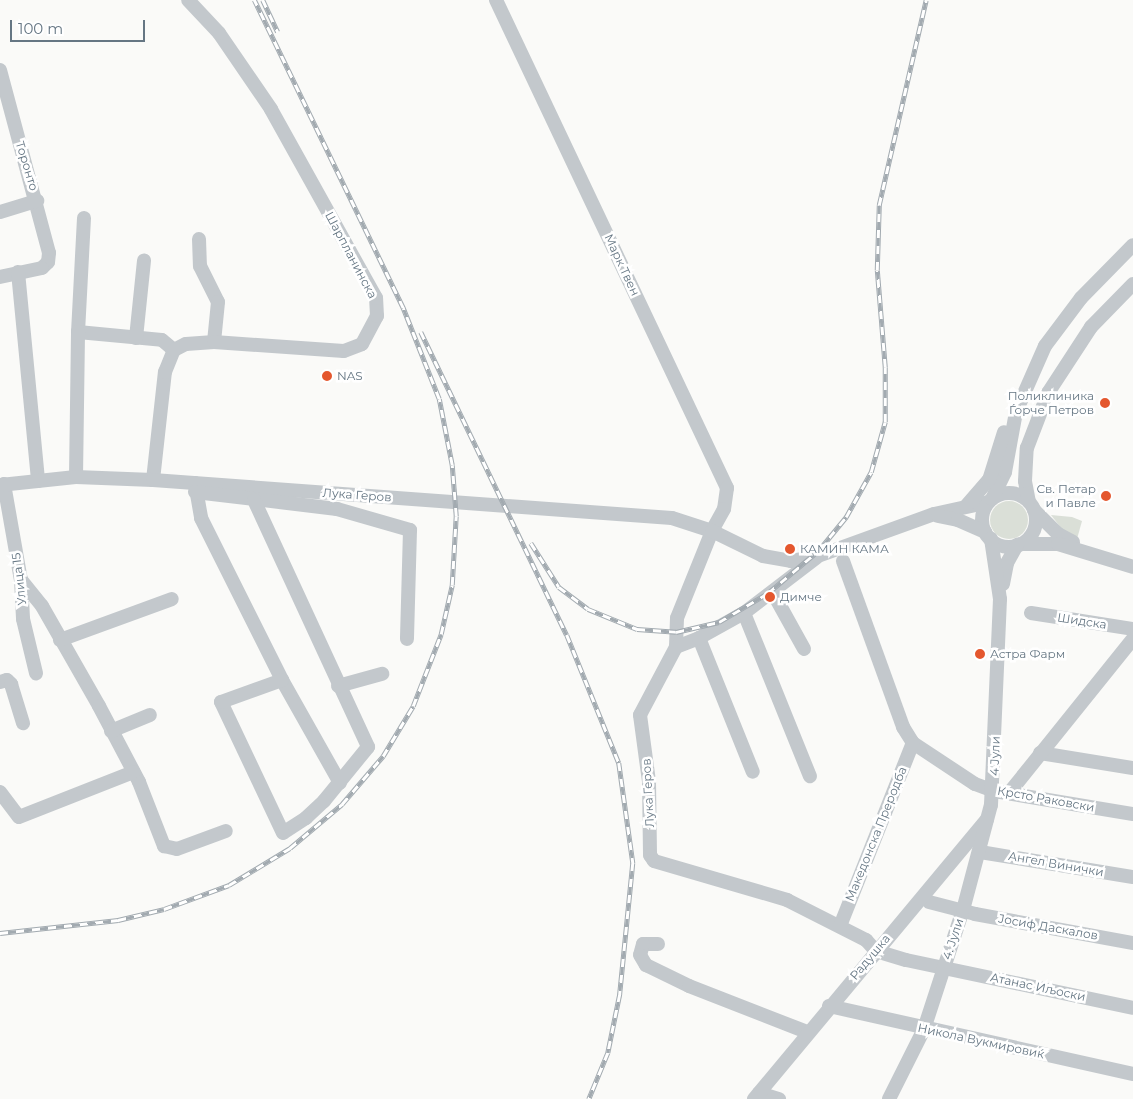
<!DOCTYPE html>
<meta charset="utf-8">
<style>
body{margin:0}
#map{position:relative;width:1133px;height:1099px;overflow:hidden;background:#fafaf8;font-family:Montserrat,sans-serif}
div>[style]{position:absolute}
.green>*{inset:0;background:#dadfd7}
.round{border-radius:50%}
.minor>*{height:14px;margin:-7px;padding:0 7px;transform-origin:7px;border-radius:7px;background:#c3c8cc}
.minor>.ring{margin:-7px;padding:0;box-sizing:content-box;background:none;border:14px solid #c3c8cc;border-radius:50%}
.rail>*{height:4.5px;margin-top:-2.25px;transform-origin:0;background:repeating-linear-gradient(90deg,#fff 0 8px,#a2aab0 0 16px);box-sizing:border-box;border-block:1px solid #a2aab0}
.dots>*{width:14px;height:14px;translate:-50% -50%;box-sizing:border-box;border:2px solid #fff;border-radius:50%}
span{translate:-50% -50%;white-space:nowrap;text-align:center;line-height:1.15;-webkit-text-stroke:5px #fff;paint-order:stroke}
.street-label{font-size:12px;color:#657683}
.poi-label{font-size:12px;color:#657683}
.left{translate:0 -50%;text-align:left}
.right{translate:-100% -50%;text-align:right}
.scale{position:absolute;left:10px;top:20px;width:135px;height:22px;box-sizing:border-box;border:2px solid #657683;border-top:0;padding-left:6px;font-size:15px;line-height:18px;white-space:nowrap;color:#657683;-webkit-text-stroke:4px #fff;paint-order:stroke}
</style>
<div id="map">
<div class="green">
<div class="round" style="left:990px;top:501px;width:38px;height:38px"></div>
<div style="clip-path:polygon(1051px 515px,1072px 517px,1082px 521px,1077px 539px,1065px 533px)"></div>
</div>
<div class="minor">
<div style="left:496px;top:0;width:540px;rotate:64.67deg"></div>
<div style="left:727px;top:488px;width:21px;rotate:98deg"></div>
<div style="left:724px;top:509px;width:25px;rotate:119deg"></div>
<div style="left:712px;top:531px;width:94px;rotate:111.9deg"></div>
<div style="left:677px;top:618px;width:29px;rotate:92deg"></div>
<div style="left:676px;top:647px;width:77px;rotate:117.9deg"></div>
<div style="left:640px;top:715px;width:68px;rotate:82.3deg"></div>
<div style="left:649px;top:782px;width:73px;rotate:89.2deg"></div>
<div style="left:650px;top:855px;width:7px;rotate:56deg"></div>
<div style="left:654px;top:861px;width:139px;rotate:16.3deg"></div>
<div style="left:787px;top:900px;width:89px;rotate:26.9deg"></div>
<div style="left:866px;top:940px;width:15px;rotate:48deg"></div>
<div style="left:876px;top:951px;width:31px;rotate:17deg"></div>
<div style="left:906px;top:960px;width:232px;rotate:11.9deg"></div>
<div style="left:0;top:70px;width:189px;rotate:75deg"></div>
<div style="left:49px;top:253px;width:9px;rotate:96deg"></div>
<div style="left:48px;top:262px;width:8px;rotate:135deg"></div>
<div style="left:42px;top:268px;width:43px;rotate:167.9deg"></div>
<div style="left:0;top:212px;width:39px;rotate:-17deg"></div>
<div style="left:84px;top:218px;width:114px;rotate:93deg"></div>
<div style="left:78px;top:332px;width:84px;rotate:5.4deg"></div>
<div style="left:162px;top:340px;width:16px;rotate:40deg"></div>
<div style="left:199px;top:239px;width:27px;rotate:88deg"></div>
<div style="left:200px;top:266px;width:40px;rotate:63.4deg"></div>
<div style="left:218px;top:302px;width:40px;rotate:95.7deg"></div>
<div style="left:18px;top:272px;width:210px;rotate:84.5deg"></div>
<div style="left:136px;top:338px;width:78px;rotate:-84.1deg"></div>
<div style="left:76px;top:477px;width:145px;rotate:-89.2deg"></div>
<div style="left:153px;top:480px;width:109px;rotate:-83.7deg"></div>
<div style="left:165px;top:372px;width:24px;rotate:-68deg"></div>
<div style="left:174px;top:350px;width:13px;rotate:-27deg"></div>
<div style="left:186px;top:344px;width:28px;rotate:-4deg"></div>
<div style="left:214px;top:342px;width:130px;rotate:4deg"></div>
<div style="left:344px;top:351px;width:19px;rotate:-21deg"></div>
<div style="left:362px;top:344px;width:32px;rotate:-62deg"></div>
<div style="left:377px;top:316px;width:18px;rotate:-93deg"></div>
<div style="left:376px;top:298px;width:216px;rotate:-119.1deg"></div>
<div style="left:271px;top:109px;width:92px;rotate:-124.4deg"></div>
<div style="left:219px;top:33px;width:45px;rotate:-133.2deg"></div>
<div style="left:195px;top:483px;width:36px;rotate:80deg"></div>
<div style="left:201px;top:518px;width:181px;rotate:63.4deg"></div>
<div style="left:282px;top:680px;width:118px;rotate:60.6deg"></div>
<div style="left:4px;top:484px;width:97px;rotate:80deg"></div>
<div style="left:21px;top:580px;width:39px;rotate:87deg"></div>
<div style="left:23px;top:619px;width:56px;rotate:76.5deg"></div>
<div style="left:0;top:485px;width:76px;rotate:-6deg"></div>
<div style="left:76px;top:477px;width:77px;rotate:2.2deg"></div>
<div style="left:153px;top:480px;width:520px;rotate:4.19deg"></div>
<div style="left:672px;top:518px;width:42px;rotate:18deg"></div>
<div style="left:712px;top:531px;width:57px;rotate:26.1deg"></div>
<div style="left:763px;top:556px;width:28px;rotate:10deg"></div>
<div style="left:791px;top:561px;width:27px;rotate:-10deg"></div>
<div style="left:818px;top:556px;width:123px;rotate:-19.9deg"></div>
<div style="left:934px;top:514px;width:56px;rotate:-12.3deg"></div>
<div style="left:195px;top:492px;width:143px;rotate:6.8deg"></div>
<div style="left:337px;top:509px;width:76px;rotate:16deg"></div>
<div style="left:410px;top:530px;width:109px;rotate:91.6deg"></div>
<div class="ring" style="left:982px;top:493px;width:40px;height:40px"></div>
<div style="left:992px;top:499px;width:30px;rotate:-64deg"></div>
<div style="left:1005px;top:472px;width:61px;rotate:-79.6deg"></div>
<div style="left:1016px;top:412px;width:72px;rotate:-66.3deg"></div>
<div style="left:1045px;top:346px;width:60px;rotate:-53.1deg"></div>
<div style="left:1081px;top:298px;width:74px;rotate:-45.5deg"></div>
<div style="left:254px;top:500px;width:272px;rotate:65.2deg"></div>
<div style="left:368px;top:747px;width:70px;rotate:129.2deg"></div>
<div style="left:324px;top:801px;width:25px;rotate:137deg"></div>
<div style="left:306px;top:818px;width:27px;rotate:147deg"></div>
<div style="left:283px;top:833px;width:145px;rotate:-115.3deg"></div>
<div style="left:221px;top:702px;width:65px;rotate:-19.8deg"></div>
<div style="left:1029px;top:502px;width:21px;rotate:-101deg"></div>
<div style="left:1025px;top:481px;width:33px;rotate:-87deg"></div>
<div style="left:1027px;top:448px;width:59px;rotate:-69.1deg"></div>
<div style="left:1048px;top:393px;width:79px;rotate:-56.9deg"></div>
<div style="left:1091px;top:327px;width:60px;rotate:-45.7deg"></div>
<div style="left:966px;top:506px;width:35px;rotate:-49deg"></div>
<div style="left:989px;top:480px;width:50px;rotate:-72.6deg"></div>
<div style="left:1034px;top:510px;width:34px;rotate:45deg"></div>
<div style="left:1058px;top:534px;width:17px;rotate:28deg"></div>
<div style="left:938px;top:516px;width:20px;rotate:11deg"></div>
<div style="left:958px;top:520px;width:30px;rotate:24deg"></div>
<div style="left:1021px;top:544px;width:37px"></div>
<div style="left:1058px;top:544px;width:78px;rotate:17deg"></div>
<div style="left:843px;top:561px;width:177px;rotate:70.1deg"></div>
<div style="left:903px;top:727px;width:19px;rotate:58deg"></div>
<div style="left:913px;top:743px;width:74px;rotate:33.5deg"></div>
<div style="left:975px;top:784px;width:20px;rotate:20deg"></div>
<div style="left:994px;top:791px;width:141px;rotate:9.4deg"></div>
<div style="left:21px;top:580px;width:33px;rotate:51deg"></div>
<div style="left:42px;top:606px;width:115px;rotate:60.3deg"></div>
<div style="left:99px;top:706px;width:86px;rotate:62.2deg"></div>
<div style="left:139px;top:782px;width:69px;rotate:68.7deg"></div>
<div style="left:164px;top:846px;width:13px;rotate:13deg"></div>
<div style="left:177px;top:849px;width:52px;rotate:-20.2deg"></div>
<div style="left:1003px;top:584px;width:21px;rotate:-79deg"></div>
<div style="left:1007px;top:563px;width:21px;rotate:-61deg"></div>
<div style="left:773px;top:593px;width:64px;rotate:61deg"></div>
<div style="left:744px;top:613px;width:176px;rotate:68deg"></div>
<div style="left:1031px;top:613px;width:103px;rotate:8.9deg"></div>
<div style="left:699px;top:638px;width:144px;rotate:68.1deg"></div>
<div style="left:60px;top:640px;width:119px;rotate:-20.1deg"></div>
<div style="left:676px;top:647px;width:25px;rotate:-21deg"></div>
<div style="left:699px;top:638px;width:51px;rotate:-29.1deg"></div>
<div style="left:744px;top:613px;width:91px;rotate:-37.4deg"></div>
<div style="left:0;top:682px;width:7px;rotate:-16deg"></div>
<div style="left:7px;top:680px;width:6px;rotate:45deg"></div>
<div style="left:11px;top:684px;width:41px;rotate:72.9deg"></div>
<div style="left:338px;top:686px;width:46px;rotate:-15.3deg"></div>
<div style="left:111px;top:731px;width:42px;rotate:-22.3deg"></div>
<div style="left:1040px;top:753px;width:94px;rotate:9.2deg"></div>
<div style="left:0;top:792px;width:31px;rotate:53deg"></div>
<div style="left:19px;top:817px;width:123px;rotate:-21.5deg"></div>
<div style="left:1009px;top:793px;width:198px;rotate:-51.2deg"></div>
<div style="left:980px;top:852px;width:155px;rotate:9.3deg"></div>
<div style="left:929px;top:902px;width:48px;rotate:14.6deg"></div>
<div style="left:975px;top:914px;width:161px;rotate:10.4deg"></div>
<div style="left:840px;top:926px;width:197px;rotate:-68.3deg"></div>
<div style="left:658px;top:944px;width:15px;rotate:180deg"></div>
<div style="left:643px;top:944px;width:11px;rotate:105deg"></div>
<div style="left:640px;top:955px;width:12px;rotate:59deg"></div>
<div style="left:646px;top:965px;width:48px;rotate:26deg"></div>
<div style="left:689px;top:986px;width:127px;rotate:21.3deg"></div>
<div style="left:829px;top:1006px;width:312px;rotate:12.6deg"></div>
<div style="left:759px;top:1093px;width:21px;rotate:17deg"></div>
<div style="left:754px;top:1099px;width:364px;rotate:-50.2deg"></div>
<div style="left:889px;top:1099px;width:78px;rotate:-63.4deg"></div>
<div style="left:924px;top:1029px;width:125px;rotate:-71.9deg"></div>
<div style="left:963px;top:910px;width:109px;rotate:-75.1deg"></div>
<div style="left:991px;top:805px;width:206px;rotate:-87.5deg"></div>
<div style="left:1000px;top:599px;width:61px;rotate:-98.5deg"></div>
</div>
<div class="rail">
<div style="left:263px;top:0;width:35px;rotate:65deg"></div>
<div style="left:421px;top:332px;width:336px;rotate:64.3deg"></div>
<div style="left:567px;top:635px;width:138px;rotate:67.9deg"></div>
<div style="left:619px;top:763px;width:101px;rotate:82deg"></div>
<div style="left:633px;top:863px;width:132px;rotate:95.7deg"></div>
<div style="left:620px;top:994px;width:60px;rotate:101.5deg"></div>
<div style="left:608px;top:1053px;width:50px;rotate:112.4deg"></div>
<div style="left:531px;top:543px;width:52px;rotate:57.5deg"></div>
<div style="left:559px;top:587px;width:36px;rotate:37deg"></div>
<div style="left:588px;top:609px;width:53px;rotate:22.2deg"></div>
<div style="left:637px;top:629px;width:39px;rotate:4deg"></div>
<div style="left:676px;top:632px;width:44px;rotate:-13.1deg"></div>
<div style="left:719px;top:622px;width:57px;rotate:-30.6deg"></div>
<div style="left:768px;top:593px;width:67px;rotate:-40.1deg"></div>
<div style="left:819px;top:550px;width:43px;rotate:-50.7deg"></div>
<div style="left:846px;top:517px;width:51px;rotate:-60.9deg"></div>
<div style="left:871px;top:472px;width:52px;rotate:-74.4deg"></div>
<div style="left:885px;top:422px;width:55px;rotate:-90deg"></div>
<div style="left:885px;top:367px;width:97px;rotate:-94.7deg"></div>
<div style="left:877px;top:270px;width:65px;rotate:-88.2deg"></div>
<div style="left:879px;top:205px;width:210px;rotate:-77.1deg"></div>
<div style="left:0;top:933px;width:119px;rotate:-6.3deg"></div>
<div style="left:118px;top:920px;width:47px;rotate:-13.4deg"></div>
<div style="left:164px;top:909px;width:69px;rotate:-20.3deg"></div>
<div style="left:229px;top:885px;width:71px;rotate:-31.2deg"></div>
<div style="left:290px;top:848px;width:68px;rotate:-40.2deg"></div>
<div style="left:342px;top:804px;width:63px;rotate:-49.5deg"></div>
<div style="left:383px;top:756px;width:58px;rotate:-59deg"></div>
<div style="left:413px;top:706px;width:77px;rotate:-68.7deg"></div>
<div style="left:441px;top:634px;width:50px;rotate:-77.3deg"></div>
<div style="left:452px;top:585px;width:69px;rotate:-86.7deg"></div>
<div style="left:456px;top:516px;width:51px;rotate:-94.5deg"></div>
<div style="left:452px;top:465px;width:67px;rotate:-101.1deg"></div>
<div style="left:439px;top:399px;width:98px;rotate:-111.6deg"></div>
<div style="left:403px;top:308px;width:342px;rotate:-115.8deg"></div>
</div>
<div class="dots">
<div style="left:327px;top:376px;background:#e4572e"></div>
<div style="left:1105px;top:403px;background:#e4572e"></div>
<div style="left:1106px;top:496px;background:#e4572e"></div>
<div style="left:790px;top:549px;background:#e4572e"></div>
<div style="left:770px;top:597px;background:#e4572e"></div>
<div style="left:980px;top:654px;background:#e4572e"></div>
</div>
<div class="street-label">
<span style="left:27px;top:166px;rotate:73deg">Торонто</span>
<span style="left:351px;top:255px;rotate:62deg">Шарпланинска</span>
<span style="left:622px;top:265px;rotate:65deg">Марк Твен</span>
<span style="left:357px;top:495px;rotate:4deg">Лука Геров</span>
<span style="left:19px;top:579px;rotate:-97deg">Улица 15</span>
<span style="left:1082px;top:621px;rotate:9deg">Шидска</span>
<span style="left:995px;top:756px;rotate:-88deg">4 Јули</span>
<span style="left:648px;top:793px;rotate:-93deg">Лука Геров</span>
<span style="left:1046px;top:799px;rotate:10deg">Крсто Раковски</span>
<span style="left:876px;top:834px;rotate:-68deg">Македонска Преродба</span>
<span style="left:1056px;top:864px;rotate:10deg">Ангел Винички</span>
<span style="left:1048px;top:927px;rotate:10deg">Јосиф Даскалов</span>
<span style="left:953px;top:939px;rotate:-72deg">4. Јули</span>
<span style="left:870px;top:957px;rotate:-50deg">Радушка</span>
<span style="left:1038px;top:987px;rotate:12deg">Aтанас Иљоски</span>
<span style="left:981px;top:1041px;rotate:12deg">Никола Вукмировиќ</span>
</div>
<div class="poi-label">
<span class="left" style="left:337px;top:376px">NAS</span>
<span class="right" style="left:1094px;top:403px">Поликлиника<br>Ѓорче Петров</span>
<span class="right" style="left:1096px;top:496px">Св. Петар<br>и Павле</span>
<span class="left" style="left:800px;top:549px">КАМИН КАМА</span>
<span class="left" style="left:780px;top:597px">Димче</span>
<span class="left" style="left:990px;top:654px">Астра Фарм</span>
</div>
<div class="scale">100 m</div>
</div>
